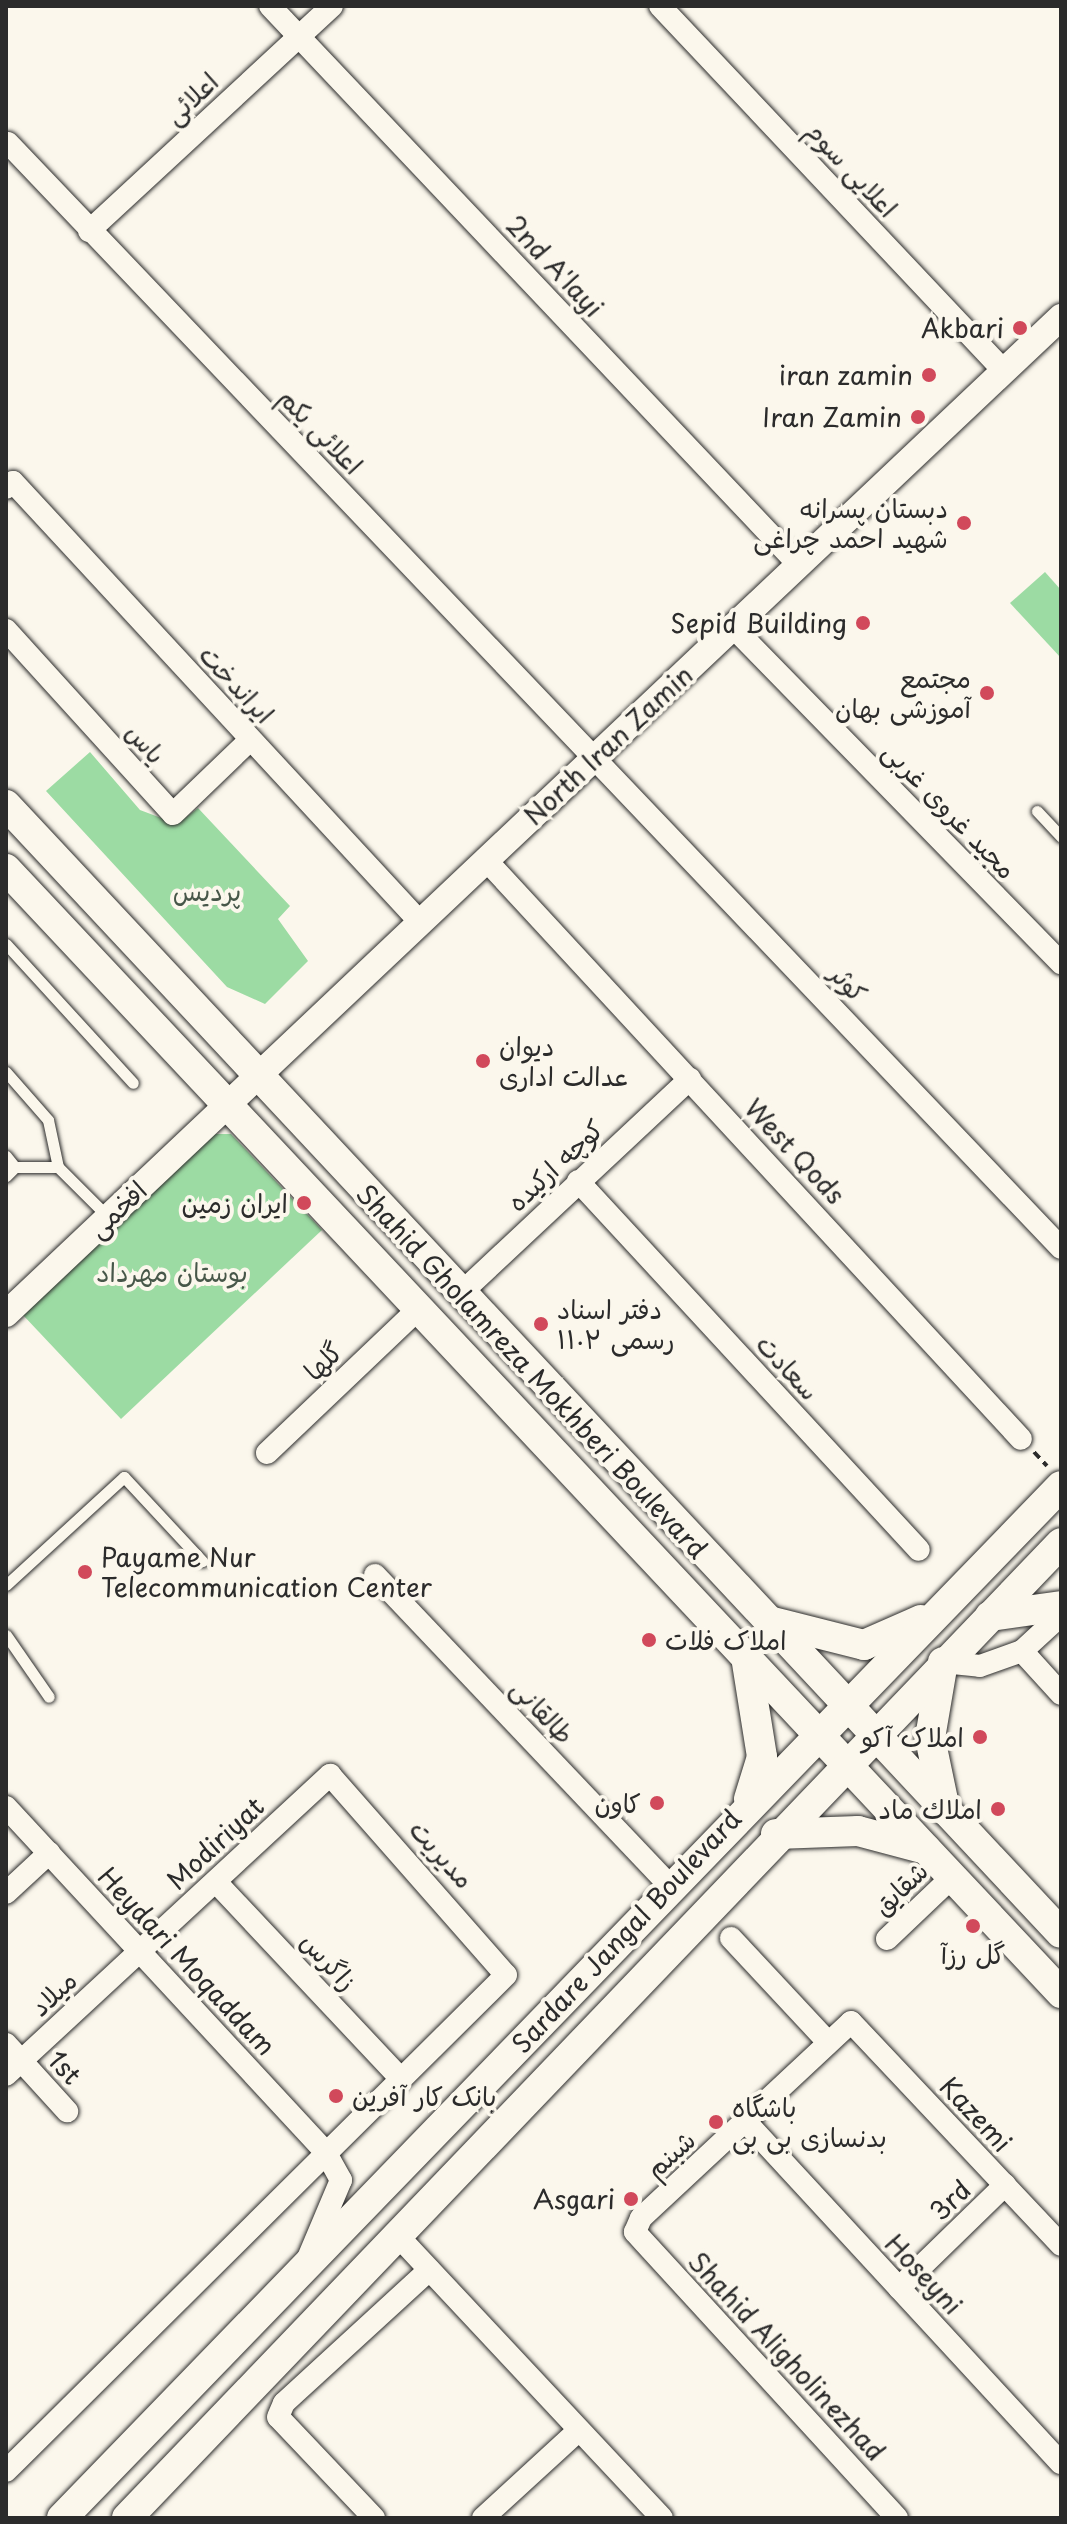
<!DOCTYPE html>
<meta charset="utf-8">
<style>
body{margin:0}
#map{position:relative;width:1067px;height:2524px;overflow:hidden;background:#fbf7ec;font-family:"Playpen Sans","Playpen Sans Arabic",sans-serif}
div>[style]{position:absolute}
.green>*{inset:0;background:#9cdba3}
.path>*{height:4px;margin-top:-2px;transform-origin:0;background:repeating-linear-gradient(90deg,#2b2b2b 0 8px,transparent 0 14px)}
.roads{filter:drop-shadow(0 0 2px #2b2b2b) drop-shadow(0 0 2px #2b2b2b)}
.service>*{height:11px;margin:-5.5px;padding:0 5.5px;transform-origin:5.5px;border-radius:5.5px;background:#fbf7ec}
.minor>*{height:22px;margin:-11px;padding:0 11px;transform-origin:11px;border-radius:11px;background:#fbf7ec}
.tertiary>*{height:26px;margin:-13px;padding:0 13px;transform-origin:13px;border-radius:13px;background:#fbf7ec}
.secondary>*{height:30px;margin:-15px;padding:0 15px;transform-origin:15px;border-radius:15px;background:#fbf7ec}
.dots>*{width:22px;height:22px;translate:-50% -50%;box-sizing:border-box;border:4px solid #fbf7ec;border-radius:50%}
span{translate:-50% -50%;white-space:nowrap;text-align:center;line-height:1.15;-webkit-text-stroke:8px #fbf7ec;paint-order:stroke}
.street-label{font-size:26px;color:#2b2b2b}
.poi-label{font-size:26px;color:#2b2b2b}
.right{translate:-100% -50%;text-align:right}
.left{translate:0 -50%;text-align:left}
.park-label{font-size:26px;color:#475749}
.frame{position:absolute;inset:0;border:8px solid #2b2b2b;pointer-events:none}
</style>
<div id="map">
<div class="green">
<div style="clip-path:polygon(1045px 572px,1061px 590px,1061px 658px,1010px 603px)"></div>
<div style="clip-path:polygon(90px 752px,140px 810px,177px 824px,198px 808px,290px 906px,278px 919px,308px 961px,265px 1004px,227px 987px,46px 791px)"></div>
<div style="clip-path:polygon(213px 1134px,231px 1134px,322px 1230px,121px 1419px,22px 1314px)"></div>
</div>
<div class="path">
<div style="left:1034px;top:1452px;width:19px;rotate:47deg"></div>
</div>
<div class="roads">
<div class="service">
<div style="left:1037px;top:811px;width:35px;rotate:47deg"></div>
<div style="left:6px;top:944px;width:188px;rotate:47.6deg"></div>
<div style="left:6px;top:1072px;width:64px;rotate:48.8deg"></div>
<div style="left:48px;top:1120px;width:48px;rotate:78deg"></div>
<div style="left:58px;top:1167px;width:71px;rotate:45deg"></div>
<div style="left:6px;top:1156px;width:14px;rotate:51deg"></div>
<div style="left:6px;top:1176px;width:13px;rotate:-45deg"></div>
<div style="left:15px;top:1167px;width:43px"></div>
<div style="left:6px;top:1585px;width:160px;rotate:-42.5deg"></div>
<div style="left:124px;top:1477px;width:115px;rotate:47.1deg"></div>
<div style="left:6px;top:1635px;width:75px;rotate:55.3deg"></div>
</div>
<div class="minor">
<div style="left:270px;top:6px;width:770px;rotate:46.58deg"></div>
<div style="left:660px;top:6px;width:502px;rotate:46.7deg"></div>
<div style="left:8px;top:143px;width:1526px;rotate:46.38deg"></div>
<div style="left:89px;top:231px;width:331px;rotate:-42.8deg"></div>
<div style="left:6px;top:488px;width:9px;rotate:-41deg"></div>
<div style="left:13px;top:482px;width:599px;rotate:47.23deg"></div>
<div style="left:733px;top:627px;width:470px;rotate:45.7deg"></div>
<div style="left:6px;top:630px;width:248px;rotate:47.8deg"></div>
<div style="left:173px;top:814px;width:107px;rotate:-43.9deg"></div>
<div style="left:486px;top:860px;width:788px;rotate:47.26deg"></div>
<div style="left:578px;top:1181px;width:502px;rotate:47.26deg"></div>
<div style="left:460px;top:1294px;width:315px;rotate:-43.1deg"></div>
<div style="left:267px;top:1453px;width:210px;rotate:-43.6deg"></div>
<div style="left:375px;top:1575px;width:430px;rotate:46.5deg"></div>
<div style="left:1022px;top:1651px;width:58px;rotate:47.8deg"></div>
<div style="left:943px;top:1662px;width:37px;rotate:6deg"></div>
<div style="left:980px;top:1666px;width:45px;rotate:-19.7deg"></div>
<div style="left:1022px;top:1651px;width:53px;rotate:-42.7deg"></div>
<div style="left:6px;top:1807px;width:471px;rotate:47.2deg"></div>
<div style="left:326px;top:2153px;width:31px;rotate:61deg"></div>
<div style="left:341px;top:2180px;width:85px;rotate:112.9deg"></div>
<div style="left:216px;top:1882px;width:270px;rotate:46.8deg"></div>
<div style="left:6px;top:1893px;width:59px;rotate:-42.9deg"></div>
<div style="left:731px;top:1938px;width:141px;rotate:47deg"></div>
<div style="left:887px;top:1939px;width:90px;rotate:-43.6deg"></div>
<div style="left:6px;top:2044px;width:91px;rotate:47.7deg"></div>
<div style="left:6px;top:2075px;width:442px;rotate:-42.8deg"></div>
<div style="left:330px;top:1775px;width:266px;rotate:48.7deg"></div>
<div style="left:506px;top:1975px;width:704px;rotate:135.23deg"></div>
<div style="left:746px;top:2122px;width:464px;rotate:47.3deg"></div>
<div style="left:398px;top:2236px;width:386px;rotate:46.9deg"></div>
<div style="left:899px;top:2288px;width:148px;rotate:-44.2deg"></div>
<div style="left:374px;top:2518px;width:139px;rotate:-133.5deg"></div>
<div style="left:278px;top:2417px;width:15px;rotate:-67deg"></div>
<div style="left:284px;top:2403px;width:197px;rotate:-42.5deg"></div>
<div style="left:483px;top:2518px;width:130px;rotate:-42.5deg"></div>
<div style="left:897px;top:2518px;width:388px;rotate:-132.5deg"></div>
<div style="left:635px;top:2232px;width:15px;rotate:-67deg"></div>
<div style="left:641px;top:2218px;width:287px;rotate:-43deg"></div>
<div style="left:851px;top:2022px;width:306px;rotate:46.7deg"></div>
</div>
<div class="tertiary">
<div style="left:6px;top:1314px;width:1452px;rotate:-43.38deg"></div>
</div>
<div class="secondary">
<div style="left:6px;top:805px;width:1544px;rotate:46.92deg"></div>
<div style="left:6px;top:869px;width:1542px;rotate:46.81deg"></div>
<div style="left:990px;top:1616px;width:72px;rotate:-8deg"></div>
<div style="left:769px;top:1621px;width:98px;rotate:14.2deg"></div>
<div style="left:864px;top:1645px;width:62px;rotate:-23.7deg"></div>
<div style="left:943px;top:1662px;width:77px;rotate:99.7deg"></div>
<div style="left:930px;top:1738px;width:74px;rotate:78.2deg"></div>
<div style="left:747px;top:1663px;width:95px;rotate:80.9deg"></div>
<div style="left:762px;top:1757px;width:44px;rotate:107.2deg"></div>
<div style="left:776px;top:1834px;width:82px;rotate:-2.1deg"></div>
<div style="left:858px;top:1831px;width:70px;rotate:14.8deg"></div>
<div style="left:62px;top:2518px;width:1436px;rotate:-45.93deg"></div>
<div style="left:127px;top:2518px;width:1350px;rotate:-46.23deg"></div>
</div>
</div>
<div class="dots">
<div style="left:1020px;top:328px;background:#d1495b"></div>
<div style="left:929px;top:375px;background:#d1495b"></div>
<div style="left:918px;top:417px;background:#d1495b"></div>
<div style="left:964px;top:523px;background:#d1495b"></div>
<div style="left:863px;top:623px;background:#d1495b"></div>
<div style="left:987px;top:693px;background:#d1495b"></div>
<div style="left:483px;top:1061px;background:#d1495b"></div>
<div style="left:304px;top:1203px;background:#d1495b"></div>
<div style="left:541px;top:1324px;background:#d1495b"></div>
<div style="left:85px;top:1572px;background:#d1495b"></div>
<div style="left:649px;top:1640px;background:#d1495b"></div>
<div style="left:980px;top:1737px;background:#d1495b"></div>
<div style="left:657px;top:1803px;background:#d1495b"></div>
<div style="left:998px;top:1809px;background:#d1495b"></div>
<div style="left:973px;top:1926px;background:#d1495b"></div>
<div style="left:336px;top:2096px;background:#d1495b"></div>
<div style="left:716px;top:2122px;background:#d1495b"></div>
<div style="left:631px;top:2199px;background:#d1495b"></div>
</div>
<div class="street-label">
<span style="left:191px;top:98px;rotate:-43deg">اعلائی</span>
<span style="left:852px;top:169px;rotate:47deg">اعلایی سوم</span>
<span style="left:555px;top:266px;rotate:47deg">2nd A'layi</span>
<span style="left:321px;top:431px;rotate:46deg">اعلائی یکم</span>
<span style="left:237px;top:684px;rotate:47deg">ایراندخت</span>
<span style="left:146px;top:743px;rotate:48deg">یاس</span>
<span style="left:608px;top:745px;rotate:-43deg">North Iran Zamin</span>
<span style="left:950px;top:810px;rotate:46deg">مجید غروی غربی</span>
<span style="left:849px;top:983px;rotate:47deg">کوثر</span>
<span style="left:795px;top:1151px;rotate:47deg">West Qods</span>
<span style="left:555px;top:1165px;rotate:-43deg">کوچه ارکیده</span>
<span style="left:117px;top:1209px;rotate:-43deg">افخمی</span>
<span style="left:323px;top:1361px;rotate:-44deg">گلها</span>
<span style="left:788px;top:1367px;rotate:47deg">سعادت</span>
<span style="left:532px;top:1371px;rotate:47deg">Shahid Gholamreza Mokhberi Boulevard</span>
<span style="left:543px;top:1711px;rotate:47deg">طالقانی</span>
<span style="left:215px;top:1843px;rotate:-43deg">Modiriyat</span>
<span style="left:442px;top:1854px;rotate:48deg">مدیریت</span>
<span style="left:900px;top:1888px;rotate:-44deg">شقایق</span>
<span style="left:626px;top:1931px;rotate:-47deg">Sardare Jangal Boulevard</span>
<span style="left:187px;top:1961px;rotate:47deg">Heydari Moqaddam</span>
<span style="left:329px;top:1961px;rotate:47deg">زاگرس</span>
<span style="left:53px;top:1993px;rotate:-43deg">میلاد</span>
<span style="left:65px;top:2067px;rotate:47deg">1st</span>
<span style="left:976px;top:2114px;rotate:47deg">Kazemi</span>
<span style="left:670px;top:2154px;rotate:-42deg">شبنم</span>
<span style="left:950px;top:2200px;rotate:-44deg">3rd</span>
<span style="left:924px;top:2274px;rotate:47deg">Hoseyni</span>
<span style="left:787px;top:2356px;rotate:47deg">Shahid Aligholinezhad</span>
</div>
<div class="poi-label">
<span class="right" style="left:1004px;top:328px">Akbari</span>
<span class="right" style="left:913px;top:375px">iran zamin</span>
<span class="right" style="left:902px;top:417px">Iran Zamin</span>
<span class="right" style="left:948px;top:523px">دبستان پسرانه<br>شهید احمد چراغی</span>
<span class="right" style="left:847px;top:623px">Sepid Building</span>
<span class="right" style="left:971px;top:693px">مجتمع<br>آموزشی بهان</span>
<span class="left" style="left:499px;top:1061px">دیوان<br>عدالت اداری</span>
<span class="right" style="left:288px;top:1203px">ایران زمین</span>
<span class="left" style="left:557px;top:1324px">دفتر اسناد<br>رسمی ۱۱۰۲</span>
<span class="left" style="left:101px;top:1572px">Payame Nur<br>Telecommunication Center</span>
<span class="left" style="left:665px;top:1640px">املاک فلات</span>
<span class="right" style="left:964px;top:1737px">املاک آکو</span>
<span class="right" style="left:641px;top:1803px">کاون</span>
<span class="right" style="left:982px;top:1809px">املاك ماد</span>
<span style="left:973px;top:1954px">گل رزآ</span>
<span class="left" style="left:352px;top:2096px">بانک کار آفرین</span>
<span class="left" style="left:732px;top:2122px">باشگاه<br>بدنسازی بی بی</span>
<span class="right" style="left:615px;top:2199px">Asgari</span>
</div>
<div class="park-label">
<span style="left:207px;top:891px">پردیس</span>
<span style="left:172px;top:1272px">بوستان مهرداد</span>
</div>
<div class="frame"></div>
</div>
